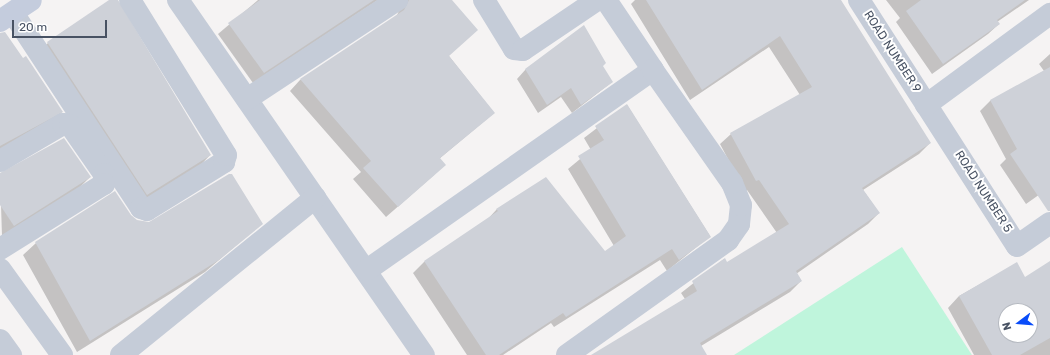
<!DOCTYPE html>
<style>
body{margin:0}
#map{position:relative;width:1050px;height:355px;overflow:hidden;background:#f5f3f3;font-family:Rubik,sans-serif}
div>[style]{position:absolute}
.green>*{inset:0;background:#bff5dc}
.shadow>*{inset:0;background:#0003}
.building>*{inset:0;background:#ced1d8}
.street>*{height:22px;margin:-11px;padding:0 11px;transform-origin:11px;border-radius:11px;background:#c5ccd8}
.secondary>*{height:22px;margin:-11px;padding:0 11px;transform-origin:11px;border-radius:11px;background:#c4ccdd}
span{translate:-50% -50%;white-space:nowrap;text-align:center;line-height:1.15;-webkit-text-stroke:4px #fff;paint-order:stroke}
.street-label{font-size:12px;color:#485263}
.north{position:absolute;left:998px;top:303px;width:40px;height:40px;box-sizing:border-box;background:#fff;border:1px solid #b6bac1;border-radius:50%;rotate:254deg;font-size:11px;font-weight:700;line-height:16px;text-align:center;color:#485263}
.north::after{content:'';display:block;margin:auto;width:14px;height:18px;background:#094cf9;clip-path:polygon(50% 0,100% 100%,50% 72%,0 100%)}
.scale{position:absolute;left:12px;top:20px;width:95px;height:18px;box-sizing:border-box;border:2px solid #485263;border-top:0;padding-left:5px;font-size:12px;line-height:14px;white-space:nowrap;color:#485263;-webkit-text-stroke:3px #fff;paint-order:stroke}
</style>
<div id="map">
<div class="green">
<div style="clip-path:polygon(902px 247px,972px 355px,734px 355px)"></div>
</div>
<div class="shadow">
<div style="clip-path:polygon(111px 0,117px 0,210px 155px,198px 168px,135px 207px,35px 55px,48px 43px)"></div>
<div style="clip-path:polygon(258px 0,378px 0,253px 83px,218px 34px)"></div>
<div style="clip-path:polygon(390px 0,450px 0,449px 56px,494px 113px,439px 159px,434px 175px,386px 217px,353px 179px,361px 172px,290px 91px,300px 80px,396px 17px,399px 11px)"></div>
<div style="clip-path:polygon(635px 0,840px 0,930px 143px,919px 154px,863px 190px,879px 213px,868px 224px,796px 274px,801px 281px,790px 292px,701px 346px,698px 355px,593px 355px,685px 299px,681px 293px,724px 259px,727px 263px,777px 233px,747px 190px,745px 191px,720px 144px,731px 134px,800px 95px,769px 47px,690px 100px,631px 4px)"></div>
<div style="clip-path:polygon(886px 0,1029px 0,997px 22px,999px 24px,988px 34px,932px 74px,896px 22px,900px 18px)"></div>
<div style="clip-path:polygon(0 45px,62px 112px,50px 123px,0 151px)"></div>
<div style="clip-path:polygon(1050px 54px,1050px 187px,1026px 204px,1000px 165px,1006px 159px,980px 111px,990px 101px,1044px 71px,1039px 64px)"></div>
<div style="clip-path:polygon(526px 69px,612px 82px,572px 113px,561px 97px,538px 113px,517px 79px)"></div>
<div style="clip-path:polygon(627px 105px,710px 236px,667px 271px,660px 260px,554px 327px,551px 323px,503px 355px,467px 355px,413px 273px,424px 262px,486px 221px,497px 209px,605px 252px,614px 246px,568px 169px,591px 150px,584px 138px)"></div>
<div style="clip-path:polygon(0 173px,6px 173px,90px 177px,78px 189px,2px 236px)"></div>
<div style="clip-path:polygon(130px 216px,137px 221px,149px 223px,261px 224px,205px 272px,77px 352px,23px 255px,36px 243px)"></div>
<div style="clip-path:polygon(evenodd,1050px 262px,1050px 355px,974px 355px,948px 308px,959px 296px,1016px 264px,1025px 279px,1050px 262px,1006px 311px,1030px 311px,1030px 335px,1006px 335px,1006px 311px)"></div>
</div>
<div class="building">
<div style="clip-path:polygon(109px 0,118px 0,211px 155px,147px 195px,47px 42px)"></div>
<div style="clip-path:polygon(260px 0,374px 0,264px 73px,228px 23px)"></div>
<div style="clip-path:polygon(409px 0,452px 0,478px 30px,449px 56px,495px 113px,440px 158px,446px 165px,398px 207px,363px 168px,371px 161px,300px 79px,404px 10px)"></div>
<div style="clip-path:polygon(646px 0,841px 0,931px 143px,862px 188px,880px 213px,796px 271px,802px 281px,700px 343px,707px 355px,591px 355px,697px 291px,692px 281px,725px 258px,727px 262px,789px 224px,759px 180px,756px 181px,730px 133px,812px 87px,780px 36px,702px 90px)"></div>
<div style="clip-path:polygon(921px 0,1025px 0,997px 20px,1000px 24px,943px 64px,906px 11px)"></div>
<div style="clip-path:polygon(584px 25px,606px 63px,603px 66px,613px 82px,581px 105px,571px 88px,547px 105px,525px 69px)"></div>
<div style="clip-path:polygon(5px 32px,23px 58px,26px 56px,63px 112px,0 146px,0 33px)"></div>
<div style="clip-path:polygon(1050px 67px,1050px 211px,1048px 211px,1010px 154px,1017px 149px,990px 100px)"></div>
<div style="clip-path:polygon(627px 104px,711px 237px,679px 260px,672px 249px,566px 317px,563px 313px,499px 355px,486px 355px,424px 261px,498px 211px,496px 209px,546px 177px,605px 251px,626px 236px,578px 156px,604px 140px,595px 126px)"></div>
<div style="clip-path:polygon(64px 138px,91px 177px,14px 226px,0 205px,0 173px)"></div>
<div style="clip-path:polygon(229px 174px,232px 174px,263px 224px,219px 260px,90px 341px,35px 242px,115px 191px,131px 215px,137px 220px,149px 222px)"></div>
<div style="clip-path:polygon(evenodd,1050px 261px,1050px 338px,1020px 355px,992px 355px,959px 296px,1017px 262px,1025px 277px,1050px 261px,1006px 311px,1030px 311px,1030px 335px,1006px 335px,1006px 311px)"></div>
</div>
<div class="street">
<div style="left:178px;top:0;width:432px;rotate:55.3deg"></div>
<div style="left:484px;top:0;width:57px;rotate:58.5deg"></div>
<div style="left:514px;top:49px;width:9px;rotate:6deg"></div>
<div style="left:523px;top:50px;width:89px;rotate:-34deg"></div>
<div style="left:859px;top:0;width:292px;rotate:57.3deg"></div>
<div style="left:1017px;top:246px;width:40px;rotate:-34.9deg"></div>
<div style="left:13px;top:13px;width:233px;rotate:56.7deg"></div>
<div style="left:141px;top:208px;width:6px;rotate:18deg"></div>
<div style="left:147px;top:210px;width:91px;rotate:-31.9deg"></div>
<div style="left:224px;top:162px;width:7px;rotate:-74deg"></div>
<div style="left:226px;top:155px;width:182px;rotate:-121.8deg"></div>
<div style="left:247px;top:99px;width:180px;rotate:-33.4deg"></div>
<div style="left:926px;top:105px;width:154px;rotate:-36.3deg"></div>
<div style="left:0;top:161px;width:73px;rotate:-30.4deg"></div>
<div style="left:63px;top:124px;width:7px;rotate:8deg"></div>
<div style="left:70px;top:125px;width:60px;rotate:55.2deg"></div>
<div style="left:104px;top:174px;width:10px;rotate:90deg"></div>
<div style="left:104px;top:184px;width:123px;rotate:148deg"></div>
<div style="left:0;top:269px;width:106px;rotate:54.2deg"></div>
<div style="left:367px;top:270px;width:349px;rotate:-35deg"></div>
<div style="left:653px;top:70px;width:84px;rotate:-123.9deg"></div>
<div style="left:0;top:340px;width:19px;rotate:54deg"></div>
<div style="left:121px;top:355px;width:250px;rotate:-39deg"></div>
<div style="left:567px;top:355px;width:198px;rotate:-35.5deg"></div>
<div style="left:728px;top:240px;width:19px;rotate:-55deg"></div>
<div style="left:739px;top:224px;width:19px;rotate:-84deg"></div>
<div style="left:741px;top:205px;width:24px;rotate:-112deg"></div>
<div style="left:732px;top:183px;width:138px;rotate:-125deg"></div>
</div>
<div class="secondary">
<div style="left:0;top:21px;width:37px;rotate:-34deg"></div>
</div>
<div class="street-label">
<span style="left:892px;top:52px;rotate:57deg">ROAD NUMBER 9</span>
<span style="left:983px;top:192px;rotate:57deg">ROAD NUMBER 5</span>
</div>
<div class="north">N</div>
<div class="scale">20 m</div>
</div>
